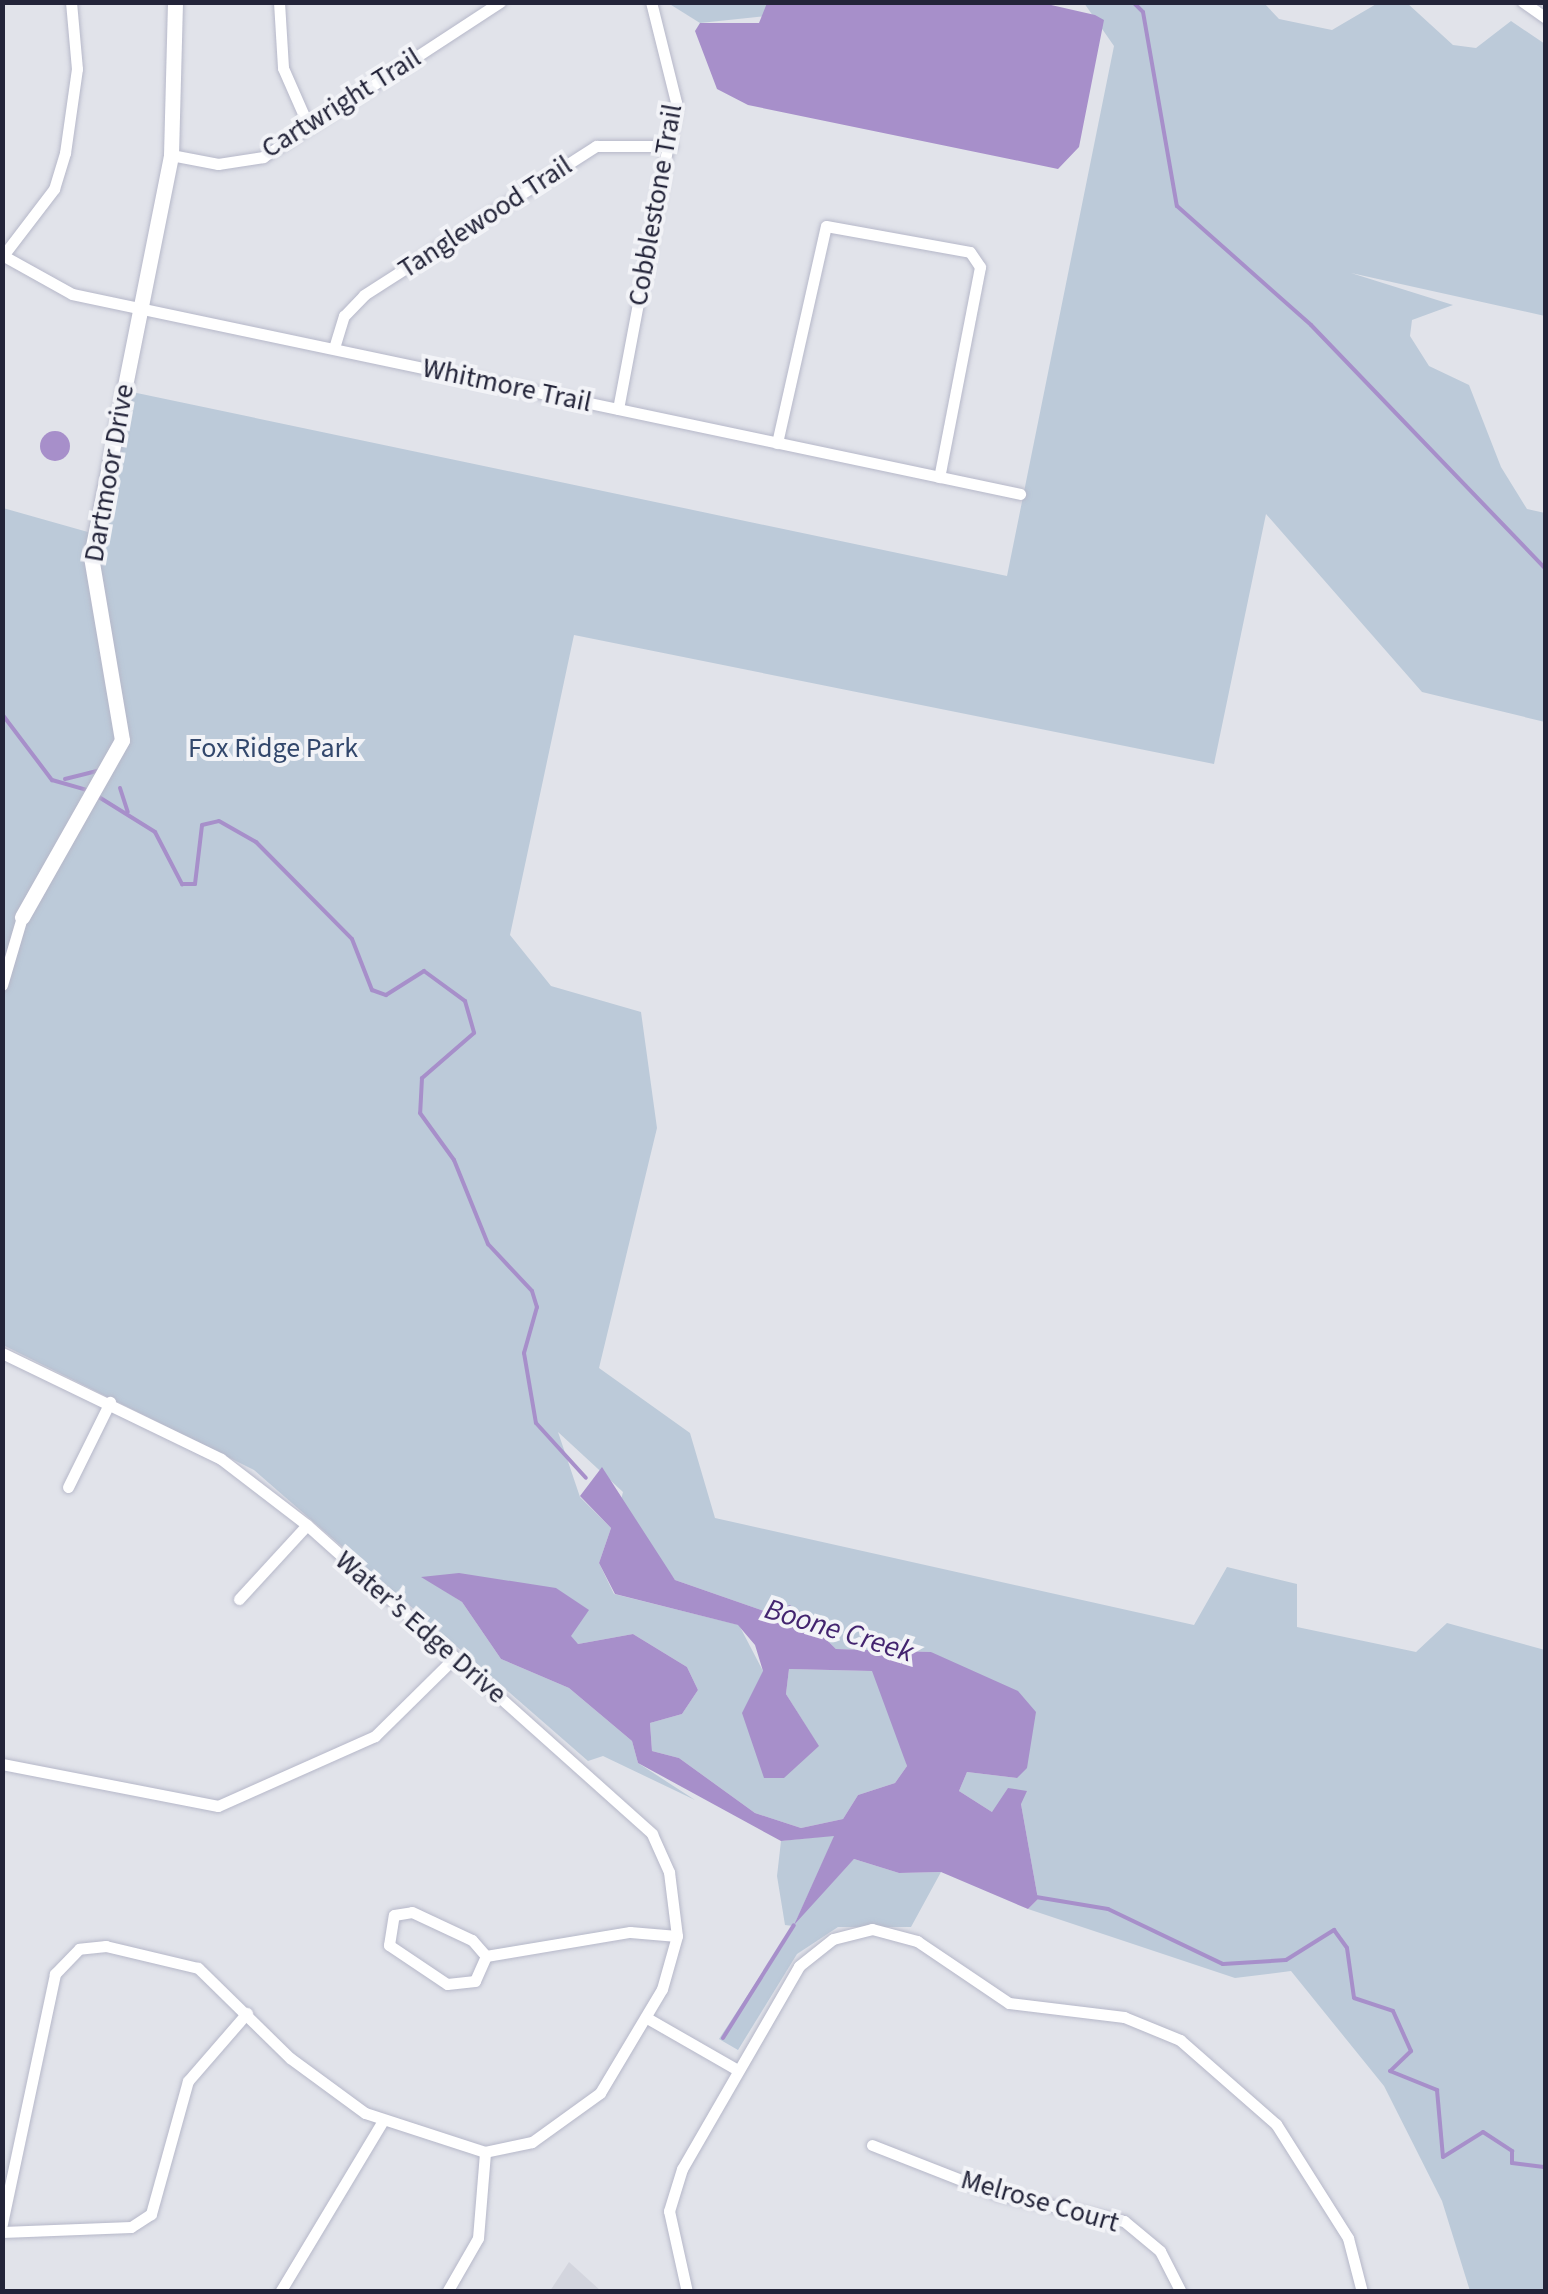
<!DOCTYPE html>
<meta charset="utf-8">
<style>
body{margin:0}
#map{position:relative;width:1548px;height:2294px;overflow:hidden;background:#e1e3ea;font-family:"Source Sans 3",sans-serif}
div>[style]{position:absolute}
.built>*{inset:0;background:#d3d5de}
.green>*{inset:0;background:#bccad9}
.water>*{inset:0;background:#a78fca}
.round{border-radius:50%}
.stream>*{height:4px;margin:-2px;padding:0 2px;transform-origin:2px;border-radius:2px;background:#a78fca}
.roads{filter:drop-shadow(0 0 2px #b6b8c9) drop-shadow(0 0 2px #b6b8c9)}
.street>*{height:11px;margin:-5.5px;padding:0 5.5px;transform-origin:5.5px;border-radius:5.5px;background:#fff}
.secondary>*{height:15px;margin:-7.5px;padding:0 7.5px;transform-origin:7.5px;border-radius:7.5px;background:#fff}
span{translate:-50% -50%;white-space:nowrap;text-align:center;line-height:1.15;-webkit-text-stroke:8px #f2f3f7;paint-order:stroke}
.street-label{font-size:28px;color:#232439}
.park-label{font-size:28px;color:#32476c}
.water-label{font-size:30px;color:#43246f;font-style:italic}
.frame{position:absolute;inset:0;border:5px solid #232439;pointer-events:none}
</style>
<div id="map">
<div class="built">
<div style="clip-path:polygon(569px 2262px,601px 2291px,550px 2291px)"></div>
</div>
<div class="green">
<div style="clip-path:polygon(668px 3px,767px 3px,767px 16px,700px 23px)"></div>
<div style="clip-path:polygon(1084px 3px,1264px 3px,1279px 19px,1332px 30px,1378px 3px,1407px 3px,1453px 45px,1476px 48px,1511px 21px,1545px 44px,1545px 316px,1351px 273px,1453px 305px,1412px 320px,1410px 336px,1429px 366px,1469px 385px,1501px 467px,1527px 509px,1545px 513px,1545px 722px,1422px 692px,1266px 514px,1214px 764px,574px 635px,510px 935px,551px 986px,641px 1012px,657px 1128px,599px 1368px,690px 1433px,715px 1518px,1194px 1625px,1227px 1567px,1297px 1584px,1297px 1627px,1416px 1652px,1447px 1623px,1545px 1650px,1545px 2291px,1470px 2291px,1442px 2201px,1384px 2086px,1291px 1971px,1235px 1978px,1028px 1909px,1038px 1899px,1021px 1804px,992px 1812px,959px 1791px,967px 1772px,1017px 1778px,931px 1652px,836px 1649px,790px 1606px,767px 1612px,675px 1580px,620px 1504px,623px 1492px,558px 1432px,580px 1497px,611px 1528px,599px 1563px,614px 1594px,739px 1625px,763px 1671px,819px 1747px,786px 1694px,789px 1669px,873px 1671px,892px 1713px,907px 1766px,895px 1783px,858px 1795px,843px 1819px,801px 1828px,755px 1813px,679px 1758px,652px 1751px,650px 1723px,682px 1714px,698px 1690px,687px 1667px,633px 1634px,578px 1644px,423px 1577px,462px 1602px,501px 1659px,569px 1688px,632px 1741px,638px 1763px,695px 1800px,603px 1756px,588px 1761px,254px 1470px,3px 1345px,3px 508px,102px 536px,132px 392px,1007px 576px,1114px 46px)"></div>
<div style="clip-path:polygon(835px 1835px,796px 1921px,854px 1859px,899px 1873px,941px 1872px,911px 1927px,838px 1927px,797px 1954px,738px 2050px,719px 2039px,793px 1926px,785px 1925px,777px 1876px,781px 1841px)"></div>
</div>
<div class="water">
<div style="clip-path:polygon(767px 3px,1038px 2px,1095px 15px,1104px 20px,1079px 147px,1058px 169px,748px 105px,717px 89px,695px 31px,700px 23px,759px 23px)"></div>
<div class="round" style="left:40px;top:431px;width:30px;height:30px"></div>
<div style="clip-path:polygon(602px 1467px,675px 1580px,767px 1612px,790px 1605px,836px 1649px,931px 1652px,1018px 1691px,1036px 1712px,1027px 1768px,1017px 1778px,967px 1772px,959px 1791px,992px 1812px,1008px 1788px,1027px 1791px,1021px 1804px,1038px 1899px,1028px 1909px,941px 1872px,899px 1873px,854px 1859px,794px 1925px,834px 1836px,781px 1841px,638px 1763px,632px 1741px,569px 1688px,501px 1659px,462px 1602px,421px 1577px,459px 1573px,556px 1588px,589px 1610px,571px 1636px,578px 1644px,633px 1634px,687px 1667px,698px 1690px,682px 1714px,650px 1723px,652px 1751px,679px 1758px,755px 1813px,801px 1828px,843px 1819px,858px 1795px,895px 1783px,907px 1766px,872px 1671px,789px 1669px,786px 1694px,819px 1746px,784px 1778px,764px 1778px,742px 1713px,763px 1671px,755px 1645px,738px 1625px,615px 1594px,599px 1563px,611px 1528px,580px 1496px)"></div>
</div>
<div class="stream">
<div style="left:1133px;top:2px;width:14px;rotate:45deg"></div>
<div style="left:1143px;top:12px;width:197px;rotate:80.1deg"></div>
<div style="left:1177px;top:206px;width:179px;rotate:41.6deg"></div>
<div style="left:1311px;top:325px;width:339px;rotate:46.1deg"></div>
<div style="left:2px;top:714px;width:83px;rotate:52.9deg"></div>
<div style="left:52px;top:780px;width:35px;rotate:16deg"></div>
<div style="left:65px;top:779px;width:33px;rotate:-14deg"></div>
<div style="left:120px;top:788px;width:25px;rotate:72deg"></div>
<div style="left:94px;top:794px;width:72px;rotate:31.9deg"></div>
<div style="left:155px;top:832px;width:59px;rotate:62.6deg"></div>
<div style="left:182px;top:884px;width:13px"></div>
<div style="left:195px;top:884px;width:59px;rotate:-83.2deg"></div>
<div style="left:202px;top:825px;width:17px;rotate:-13deg"></div>
<div style="left:219px;top:821px;width:43px;rotate:29.6deg"></div>
<div style="left:256px;top:842px;width:136px;rotate:45.3deg"></div>
<div style="left:352px;top:939px;width:55px;rotate:68.6deg"></div>
<div style="left:372px;top:990px;width:15px;rotate:20deg"></div>
<div style="left:386px;top:995px;width:45px;rotate:-32.3deg"></div>
<div style="left:424px;top:971px;width:51px;rotate:36.2deg"></div>
<div style="left:465px;top:1001px;width:33px;rotate:74deg"></div>
<div style="left:474px;top:1033px;width:69px;rotate:139.1deg"></div>
<div style="left:422px;top:1078px;width:35px;rotate:93deg"></div>
<div style="left:420px;top:1113px;width:58px;rotate:54.1deg"></div>
<div style="left:454px;top:1160px;width:91px;rotate:68deg"></div>
<div style="left:488px;top:1244px;width:64px;rotate:46.9deg"></div>
<div style="left:532px;top:1291px;width:17px;rotate:73deg"></div>
<div style="left:537px;top:1307px;width:48px;rotate:105.8deg"></div>
<div style="left:524px;top:1353px;width:71px;rotate:80.3deg"></div>
<div style="left:536px;top:1423px;width:74px;rotate:47.7deg"></div>
<div style="left:1036px;top:1897px;width:73px;rotate:9.5deg"></div>
<div style="left:1108px;top:1909px;width:127px;rotate:25.6deg"></div>
<div style="left:1223px;top:1964px;width:63px;rotate:-3.6deg"></div>
<div style="left:1286px;top:1960px;width:57px;rotate:-32deg"></div>
<div style="left:1334px;top:1930px;width:22px;rotate:54deg"></div>
<div style="left:1347px;top:1948px;width:50px;rotate:82deg"></div>
<div style="left:1354px;top:1998px;width:41px;rotate:18.4deg"></div>
<div style="left:1393px;top:2011px;width:44px;rotate:65.8deg"></div>
<div style="left:1411px;top:2051px;width:29px;rotate:136deg"></div>
<div style="left:1390px;top:2071px;width:51px;rotate:22deg"></div>
<div style="left:1437px;top:2090px;width:67px;rotate:84.9deg"></div>
<div style="left:1443px;top:2157px;width:47px;rotate:-32deg"></div>
<div style="left:1483px;top:2132px;width:35px;rotate:33deg"></div>
<div style="left:1512px;top:2151px;width:12px;rotate:90deg"></div>
<div style="left:1512px;top:2163px;width:34px;rotate:7deg"></div>
<div style="left:723px;top:2038px;width:133px;rotate:-57.9deg"></div>
</div>
<div class="roads">
<div class="street">
<div style="left:279px;top:2px;width:66px;rotate:86.5deg"></div>
<div style="left:283px;top:68px;width:62px;rotate:66.3deg"></div>
<div style="left:1523px;top:2px;width:28px;rotate:35deg"></div>
<div style="left:171px;top:155px;width:48px;rotate:10.8deg"></div>
<div style="left:218px;top:164px;width:46px;rotate:-8.8deg"></div>
<div style="left:263px;top:157px;width:283px;rotate:-33.2deg"></div>
<div style="left:2px;top:255px;width:80px;rotate:29.1deg"></div>
<div style="left:72px;top:294px;width:969px;rotate:11.91deg"></div>
<div style="left:2px;top:257px;width:86px;rotate:-52.6deg"></div>
<div style="left:54px;top:189px;width:38px;rotate:-73deg"></div>
<div style="left:65px;top:153px;width:85px;rotate:-81.9deg"></div>
<div style="left:77px;top:69px;width:67px;rotate:-95.1deg"></div>
<div style="left:334px;top:348px;width:34px;rotate:-73deg"></div>
<div style="left:344px;top:316px;width:29px;rotate:-46deg"></div>
<div style="left:364px;top:295px;width:276px;rotate:-32.7deg"></div>
<div style="left:596px;top:146px;width:75px"></div>
<div style="left:618px;top:409px;width:312px;rotate:-79.3deg"></div>
<div style="left:676px;top:102px;width:103px;rotate:-104deg"></div>
<div style="left:777px;top:443px;width:222px;rotate:-77.3deg"></div>
<div style="left:826px;top:226px;width:146px;rotate:10.2deg"></div>
<div style="left:970px;top:252px;width:18px;rotate:56deg"></div>
<div style="left:980px;top:267px;width:214px;rotate:101deg"></div>
<div style="left:2px;top:985px;width:71px;rotate:-73.6deg"></div>
<div style="left:2px;top:1353px;width:243px;rotate:25.8deg"></div>
<div style="left:221px;top:1459px;width:108px;rotate:37.5deg"></div>
<div style="left:307px;top:1525px;width:463px;rotate:41.8deg"></div>
<div style="left:652px;top:1834px;width:42px;rotate:65.9deg"></div>
<div style="left:669px;top:1872px;width:64px;rotate:82.9deg"></div>
<div style="left:677px;top:1936px;width:55px;rotate:105.8deg"></div>
<div style="left:662px;top:1989px;width:121px;rotate:120.8deg"></div>
<div style="left:600px;top:2093px;width:84px;rotate:144.2deg"></div>
<div style="left:532px;top:2142px;width:48px;rotate:168deg"></div>
<div style="left:485px;top:2152px;width:126px;rotate:-162deg"></div>
<div style="left:365px;top:2113px;width:93px;rotate:-143.7deg"></div>
<div style="left:290px;top:2058px;width:129px;rotate:-135.6deg"></div>
<div style="left:198px;top:1968px;width:95px;rotate:-166.6deg"></div>
<div style="left:106px;top:1946px;width:27px;rotate:174deg"></div>
<div style="left:79px;top:1949px;width:35px;rotate:134deg"></div>
<div style="left:55px;top:1974px;width:256px;rotate:102deg"></div>
<div style="left:68px;top:1487px;width:95px;rotate:-63.7deg"></div>
<div style="left:239px;top:1599px;width:100px;rotate:-47.4deg"></div>
<div style="left:2px;top:1764px;width:220px;rotate:11deg"></div>
<div style="left:218px;top:1806px;width:172px;rotate:-24deg"></div>
<div style="left:375px;top:1736px;width:112px;rotate:-44.6deg"></div>
<div style="left:412px;top:1912px;width:66px;rotate:25deg"></div>
<div style="left:472px;top:1940px;width:21px;rotate:49deg"></div>
<div style="left:486px;top:1956px;width:27px;rotate:114deg"></div>
<div style="left:475px;top:1981px;width:28px;rotate:174deg"></div>
<div style="left:447px;top:1984px;width:70px;rotate:-146.1deg"></div>
<div style="left:389px;top:1945px;width:30px;rotate:-81deg"></div>
<div style="left:394px;top:1915px;width:18px;rotate:-9deg"></div>
<div style="left:486px;top:1956px;width:146px;rotate:-9.5deg"></div>
<div style="left:630px;top:1932px;width:47px;rotate:4.9deg"></div>
<div style="left:647px;top:2018px;width:103px;rotate:29.8deg"></div>
<div style="left:872px;top:2145px;width:134px;rotate:21.4deg"></div>
<div style="left:997px;top:2194px;width:130px;rotate:12deg"></div>
<div style="left:1124px;top:2221px;width:47px;rotate:39.8deg"></div>
<div style="left:1160px;top:2251px;width:46px;rotate:62.9deg"></div>
<div style="left:2px;top:2232px;width:129px;rotate:-2.2deg"></div>
<div style="left:131px;top:2227px;width:24px;rotate:-33deg"></div>
<div style="left:151px;top:2214px;width:138px;rotate:-74.5deg"></div>
<div style="left:188px;top:2081px;width:90px;rotate:-49.1deg"></div>
<div style="left:280px;top:2292px;width:198px;rotate:-59deg"></div>
<div style="left:447px;top:2292px;width:62px;rotate:-60.1deg"></div>
<div style="left:478px;top:2238px;width:86px;rotate:-85.3deg"></div>
<div style="left:687px;top:2292px;width:83px;rotate:-102.5deg"></div>
<div style="left:669px;top:2211px;width:44px;rotate:-72.8deg"></div>
<div style="left:682px;top:2169px;width:234px;rotate:-60deg"></div>
<div style="left:799px;top:1966px;width:43px;rotate:-38.5deg"></div>
<div style="left:833px;top:1939px;width:40px;rotate:-14.4deg"></div>
<div style="left:872px;top:1929px;width:47px;rotate:14.9deg"></div>
<div style="left:917px;top:1941px;width:111px;rotate:34deg"></div>
<div style="left:1009px;top:2003px;width:116px;rotate:6.9deg"></div>
<div style="left:1124px;top:2017px;width:61px;rotate:22.3deg"></div>
<div style="left:1180px;top:2040px;width:128px;rotate:41.2deg"></div>
<div style="left:1276px;top:2124px;width:135px;rotate:57.7deg"></div>
<div style="left:1348px;top:2238px;width:56px;rotate:75.5deg"></div>
</div>
<div class="secondary">
<div style="left:22px;top:917px;width:203px;rotate:-60.5deg"></div>
<div style="left:122px;top:740px;width:187px;rotate:-99.6deg"></div>
<div style="left:91px;top:556px;width:409px;rotate:-78.7deg"></div>
<div style="left:171px;top:155px;width:153px;rotate:-88.5deg"></div>
</div>
</div>
<div class="street-label">
<span style="left:341px;top:103px;rotate:-32deg">Cartwright Trail</span>
<span style="left:655px;top:205px;rotate:-80deg">Cobblestone Trail</span>
<span style="left:485px;top:217px;rotate:-33deg">Tanglewood Trail</span>
<span style="left:507px;top:385px;rotate:12deg">Whitmore Trail</span>
<span style="left:109px;top:473px;rotate:-80deg">Dartmoor Drive</span>
<span style="left:421px;top:1627px;rotate:41deg">Water’s Edge Drive</span>
<span style="left:1040px;top:2201px;rotate:16deg">Melrose Court</span>
</div>
<div class="park-label">
<span style="left:273px;top:748px">Fox Ridge Park</span>
</div>
<div class="water-label">
<span style="left:839px;top:1631px;rotate:17deg">Boone Creek</span>
</div>
<div class="frame"></div>
</div>
